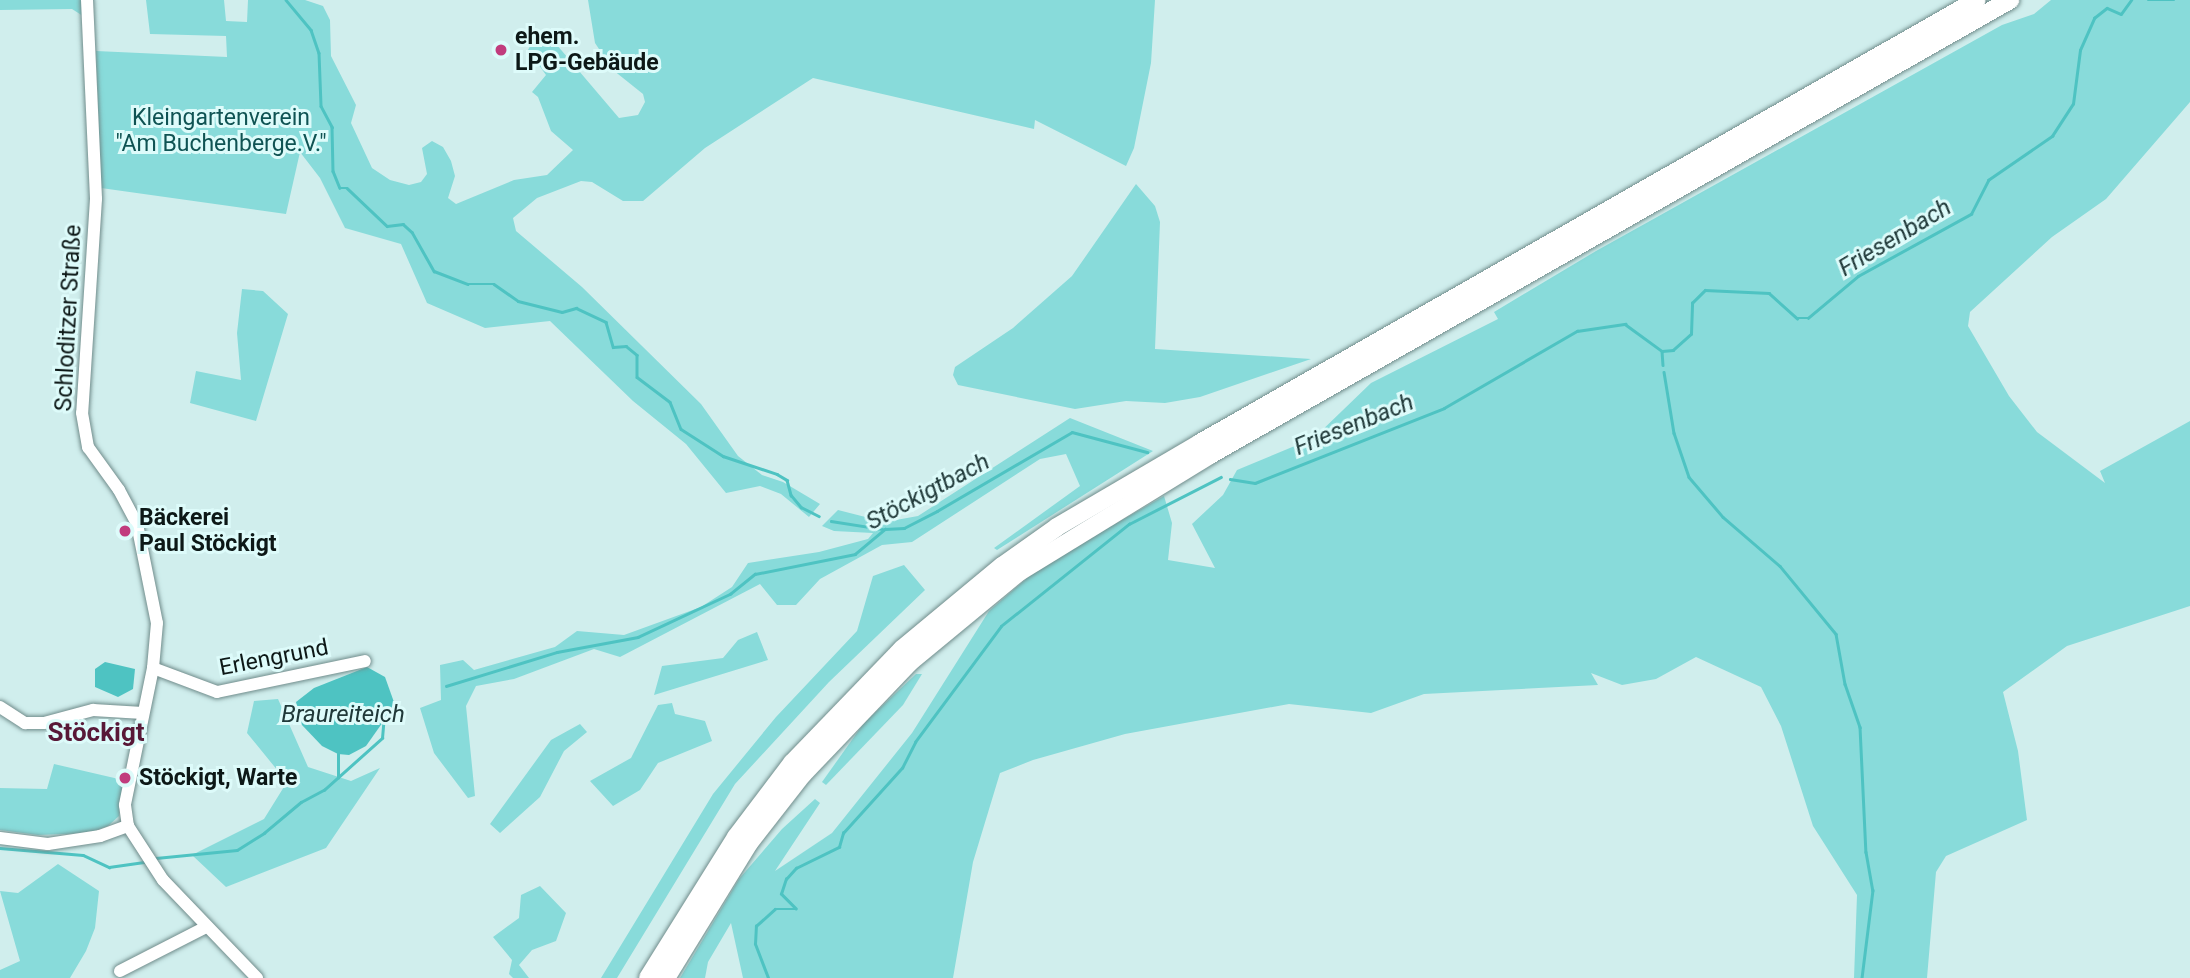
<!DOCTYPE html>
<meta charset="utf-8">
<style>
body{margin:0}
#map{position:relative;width:2190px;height:978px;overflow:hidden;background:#d0eeed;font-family:Roboto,sans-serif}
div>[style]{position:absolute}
.green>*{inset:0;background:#88dbda}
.water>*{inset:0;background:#4ec3c2}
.stream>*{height:2.5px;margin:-1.25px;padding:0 1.25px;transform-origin:1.25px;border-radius:1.25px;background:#4ec3c2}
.roads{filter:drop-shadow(0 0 2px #708c8b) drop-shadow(0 0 2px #708c8b)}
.minor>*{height:12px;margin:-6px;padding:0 6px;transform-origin:6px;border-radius:6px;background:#fff}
.highway>*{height:18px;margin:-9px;padding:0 9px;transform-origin:9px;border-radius:9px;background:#fff}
.dots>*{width:19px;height:19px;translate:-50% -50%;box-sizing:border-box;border:4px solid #ddfbfa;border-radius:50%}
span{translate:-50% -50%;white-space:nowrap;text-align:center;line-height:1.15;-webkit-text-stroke:6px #ddfbfa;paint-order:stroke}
.poi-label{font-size:23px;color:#0d1817;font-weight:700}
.left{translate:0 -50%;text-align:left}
.park-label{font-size:23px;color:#0f5353}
.street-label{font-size:23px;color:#0d1817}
.water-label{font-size:24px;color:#203939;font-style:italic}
.quarter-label{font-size:26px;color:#581837;font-weight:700}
</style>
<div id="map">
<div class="green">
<div style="clip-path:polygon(0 0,84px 0,83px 16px,72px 9px,0 10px)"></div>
<div style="clip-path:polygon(146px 0,224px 0,226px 21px,247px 22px,248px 0,305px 0,323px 6px,330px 20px,331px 56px,356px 105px,351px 123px,372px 168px,390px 180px,409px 185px,421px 182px,427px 174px,422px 148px,432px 141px,443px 147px,451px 161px,455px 176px,448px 198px,456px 204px,514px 180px,547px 175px,573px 150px,551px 131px,538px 97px,532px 92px,546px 75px,528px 50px,538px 31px,545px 31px,619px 118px,638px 115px,645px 102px,643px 94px,613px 70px,595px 43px,588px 0,1155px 0,1151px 63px,1134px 148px,1126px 166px,1035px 120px,1034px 129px,813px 78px,705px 148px,643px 201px,623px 201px,592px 182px,581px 181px,537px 198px,513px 218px,516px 231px,582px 287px,701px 404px,738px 456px,762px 475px,783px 482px,820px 504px,809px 517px,781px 494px,760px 486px,726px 493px,686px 444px,633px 401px,550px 321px,485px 328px,427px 303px,401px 244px,345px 228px,320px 178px,300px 152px,286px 214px,101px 188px,96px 51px,227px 57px,226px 36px,150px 34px)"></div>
<div style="clip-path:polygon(2051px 0,2190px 0,2190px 102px,2106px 199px,2052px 237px,1970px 312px,1968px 326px,2009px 396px,2037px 432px,2105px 483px,2100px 471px,2190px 421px,2190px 606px,2067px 646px,2003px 692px,2018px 751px,2027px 820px,1946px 856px,1936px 872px,1927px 978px,1854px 978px,1857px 895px,1813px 826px,1781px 726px,1761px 687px,1696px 657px,1656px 679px,1622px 685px,1591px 673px,1598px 685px,1424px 694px,1371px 713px,1289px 704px,1125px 734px,1033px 760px,1000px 773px,973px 862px,953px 978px,743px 978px,731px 923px,708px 962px,705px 978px,680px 978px,739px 879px,782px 829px,815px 799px,820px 803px,775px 871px,832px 833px,912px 733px,989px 611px,1040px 567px,1164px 496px,1172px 523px,1168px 560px,1215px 568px,1192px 524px,1223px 495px,1237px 470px,1314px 438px,1371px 383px,1498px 319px,1494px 312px,1596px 251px,2002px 25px,2034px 14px)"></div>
<div style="clip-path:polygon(1136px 184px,1155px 206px,1160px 222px,1155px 349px,1311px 359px,1200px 397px,1165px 403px,1126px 401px,1075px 409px,958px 385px,953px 375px,955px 367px,1013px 328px,1072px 276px)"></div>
<div style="clip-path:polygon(242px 289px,263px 291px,288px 314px,256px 421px,190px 403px,196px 371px,241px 380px,237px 333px)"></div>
<div style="clip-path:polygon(1070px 418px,1153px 451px,997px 550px,994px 548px,1080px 486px,1066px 454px,1040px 459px,912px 542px,882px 545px,820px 579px,796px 605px,777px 605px,760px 584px,620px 657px,594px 649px,514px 679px,476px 686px,466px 706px,475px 796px,468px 798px,434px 753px,420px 708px,441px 700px,440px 665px,463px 660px,474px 670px,555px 647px,577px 631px,624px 635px,701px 607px,732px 587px,748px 563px,819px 552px,868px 539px,873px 533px,834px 531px,822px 526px,838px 510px,885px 522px,918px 516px)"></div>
<div style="clip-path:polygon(904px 565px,925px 590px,829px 682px,735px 784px,617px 978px,601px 978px,713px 794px,776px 717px,857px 631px,873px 576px)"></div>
<div style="clip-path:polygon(757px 632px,768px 660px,654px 695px,662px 666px,723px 658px,738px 640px)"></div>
<div style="clip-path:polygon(916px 674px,922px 674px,903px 705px,826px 785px,822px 782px,864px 723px)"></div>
<div style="clip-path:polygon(278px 699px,308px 767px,351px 781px,380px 768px,326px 848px,226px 887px,192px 855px,264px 819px,287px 782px,247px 733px,254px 701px)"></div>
<div style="clip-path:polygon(672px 703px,675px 714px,705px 721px,712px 741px,658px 763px,640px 790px,613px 806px,590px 781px,631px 758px,658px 705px)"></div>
<div style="clip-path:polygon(580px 724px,587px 732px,564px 751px,540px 797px,500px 833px,490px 824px,551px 740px)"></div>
<div style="clip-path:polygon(54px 764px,123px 780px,119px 816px,108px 826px,89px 833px,38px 835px,0 830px,0 788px,47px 789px)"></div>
<div style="clip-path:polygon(58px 864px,99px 891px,95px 928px,86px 951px,70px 978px,0 978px,0 970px,20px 961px,0 891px,18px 893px)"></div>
<div style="clip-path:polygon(540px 886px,566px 913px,556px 941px,532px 950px,519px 965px,529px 978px,513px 978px,509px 974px,512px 960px,493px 937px,519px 918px,521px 895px)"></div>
</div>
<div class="water">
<div style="clip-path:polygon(105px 662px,135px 669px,133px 689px,118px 697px,95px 687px,95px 669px)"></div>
<div style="clip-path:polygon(367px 667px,385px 677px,395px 705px,366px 746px,349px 755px,338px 754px,322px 746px,302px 725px,296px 702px,314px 688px)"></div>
</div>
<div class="stream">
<div style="left:286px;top:0;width:39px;rotate:50deg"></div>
<div style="left:311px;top:30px;width:24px;rotate:71deg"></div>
<div style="left:319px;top:53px;width:53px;rotate:87.8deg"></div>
<div style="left:321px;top:106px;width:24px;rotate:62deg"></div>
<div style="left:332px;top:127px;width:44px;rotate:88.7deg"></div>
<div style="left:333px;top:171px;width:18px;rotate:68deg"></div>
<div style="left:340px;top:188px;width:7px"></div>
<div style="left:347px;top:188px;width:55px;rotate:43.5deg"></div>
<div style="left:387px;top:226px;width:16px;rotate:-7deg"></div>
<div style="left:403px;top:224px;width:12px;rotate:42deg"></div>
<div style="left:412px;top:232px;width:45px;rotate:60.6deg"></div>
<div style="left:434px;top:271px;width:36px;rotate:21deg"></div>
<div style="left:468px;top:284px;width:26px"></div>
<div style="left:494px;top:284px;width:29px;rotate:35deg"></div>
<div style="left:518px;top:301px;width:45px;rotate:14deg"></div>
<div style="left:562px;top:312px;width:15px;rotate:-16deg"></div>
<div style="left:576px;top:308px;width:33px;rotate:25deg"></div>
<div style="left:606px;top:322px;width:26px;rotate:74deg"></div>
<div style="left:613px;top:347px;width:13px;rotate:-4deg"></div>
<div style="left:626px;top:346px;width:14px;rotate:39deg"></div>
<div style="left:637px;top:355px;width:22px;rotate:90deg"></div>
<div style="left:637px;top:377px;width:41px;rotate:37.1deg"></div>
<div style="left:670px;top:402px;width:29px;rotate:68deg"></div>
<div style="left:681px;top:429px;width:50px;rotate:32.7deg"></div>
<div style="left:723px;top:456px;width:57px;rotate:18.4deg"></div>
<div style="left:777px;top:474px;width:12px;rotate:31deg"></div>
<div style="left:787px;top:480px;width:16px;rotate:75deg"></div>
<div style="left:791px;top:495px;width:16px;rotate:50deg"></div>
<div style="left:801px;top:507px;width:20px;rotate:27deg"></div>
<div style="left:2148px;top:0;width:26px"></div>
<div style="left:1662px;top:351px;width:14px;rotate:86deg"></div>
<div style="left:1664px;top:372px;width:62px;rotate:80.7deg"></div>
<div style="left:1674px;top:433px;width:46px;rotate:71.2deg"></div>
<div style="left:1689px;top:477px;width:52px;rotate:49.6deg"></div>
<div style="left:1723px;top:517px;width:75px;rotate:40.7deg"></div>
<div style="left:1780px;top:566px;width:88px;rotate:50.5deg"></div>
<div style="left:1836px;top:634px;width:51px;rotate:79.8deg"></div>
<div style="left:1845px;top:684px;width:46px;rotate:70.8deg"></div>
<div style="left:1860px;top:727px;width:125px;rotate:87.3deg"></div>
<div style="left:1866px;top:852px;width:39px;rotate:80deg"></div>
<div style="left:1873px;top:890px;width:89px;rotate:97.1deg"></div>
<div style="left:1230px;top:479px;width:25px;rotate:9deg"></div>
<div style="left:1255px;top:483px;width:203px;rotate:-21.6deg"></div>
<div style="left:1444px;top:408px;width:154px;rotate:-30.1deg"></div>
<div style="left:1577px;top:331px;width:49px;rotate:-8.3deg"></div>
<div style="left:1625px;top:324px;width:46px;rotate:36.1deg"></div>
<div style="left:1662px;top:351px;width:11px;rotate:-5deg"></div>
<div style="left:1673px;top:350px;width:24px;rotate:-42deg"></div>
<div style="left:1691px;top:334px;width:31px;rotate:-88deg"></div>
<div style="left:1692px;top:303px;width:18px;rotate:-45deg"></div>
<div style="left:1705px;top:290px;width:64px;rotate:2.7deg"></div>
<div style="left:1769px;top:293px;width:38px;rotate:42deg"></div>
<div style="left:1797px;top:318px;width:11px"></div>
<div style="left:1808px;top:318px;width:65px;rotate:-40deg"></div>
<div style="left:1858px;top:276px;width:129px;rotate:-28.8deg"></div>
<div style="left:1971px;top:214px;width:38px;rotate:-63deg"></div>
<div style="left:1988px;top:180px;width:78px;rotate:-34.5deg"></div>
<div style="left:2052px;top:136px;width:38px;rotate:-57deg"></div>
<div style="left:2073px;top:104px;width:54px;rotate:-82.6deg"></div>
<div style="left:2080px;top:50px;width:35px;rotate:-66deg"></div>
<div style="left:2094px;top:18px;width:16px;rotate:-38deg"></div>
<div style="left:2107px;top:8px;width:15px;rotate:23deg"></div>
<div style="left:2121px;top:14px;width:17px;rotate:-54deg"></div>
<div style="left:831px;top:521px;width:52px;rotate:8.9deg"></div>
<div style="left:446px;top:686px;width:116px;rotate:-17deg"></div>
<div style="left:557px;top:652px;width:82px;rotate:-10.5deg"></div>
<div style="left:638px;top:637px;width:102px;rotate:-25.1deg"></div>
<div style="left:730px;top:594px;width:32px;rotate:-39deg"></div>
<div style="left:755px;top:574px;width:102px;rotate:-11.3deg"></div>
<div style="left:855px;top:554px;width:39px;rotate:-40deg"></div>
<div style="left:885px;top:529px;width:19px;rotate:-3deg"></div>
<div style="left:904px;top:528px;width:37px;rotate:-27deg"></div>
<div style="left:937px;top:511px;width:156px;rotate:-30.3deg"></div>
<div style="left:1072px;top:432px;width:78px;rotate:14.9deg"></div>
<div style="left:338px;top:778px;width:24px;rotate:-90deg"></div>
<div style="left:0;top:848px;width:83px;rotate:4.8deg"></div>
<div style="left:83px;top:855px;width:29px;rotate:25deg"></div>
<div style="left:109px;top:867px;width:35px;rotate:-8deg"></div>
<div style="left:156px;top:858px;width:81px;rotate:-5.6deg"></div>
<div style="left:237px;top:850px;width:32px;rotate:-32deg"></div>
<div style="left:264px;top:833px;width:48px;rotate:-40deg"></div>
<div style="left:301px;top:802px;width:26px;rotate:-28deg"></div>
<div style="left:324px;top:790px;width:78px;rotate:-41.9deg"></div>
<div style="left:382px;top:738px;width:22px;rotate:-85deg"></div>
<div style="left:768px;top:978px;width:36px;rotate:-111deg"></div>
<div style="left:755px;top:944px;width:18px;rotate:-87deg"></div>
<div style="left:756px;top:926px;width:25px;rotate:-42deg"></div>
<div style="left:775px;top:909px;width:21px"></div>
<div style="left:796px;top:909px;width:21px;rotate:-135deg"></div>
<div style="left:781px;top:894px;width:16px;rotate:-72deg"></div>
<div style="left:786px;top:879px;width:15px;rotate:-48deg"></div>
<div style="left:796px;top:868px;width:48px;rotate:-26deg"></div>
<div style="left:839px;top:847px;width:15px;rotate:-74deg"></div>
<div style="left:843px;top:833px;width:88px;rotate:-47.8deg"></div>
<div style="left:902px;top:768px;width:29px;rotate:-63deg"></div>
<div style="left:915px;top:742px;width:144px;rotate:-53.4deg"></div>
<div style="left:1001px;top:626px;width:164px;rotate:-38.6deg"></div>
<div style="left:1129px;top:524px;width:103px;rotate:-27.1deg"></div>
</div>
<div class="roads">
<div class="minor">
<div style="left:87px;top:0;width:199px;rotate:87.4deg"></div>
<div style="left:96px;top:199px;width:214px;rotate:93.7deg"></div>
<div style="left:82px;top:413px;width:35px;rotate:80deg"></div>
<div style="left:88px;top:447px;width:53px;rotate:54.2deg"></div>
<div style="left:119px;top:490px;width:38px;rotate:62deg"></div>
<div style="left:137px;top:524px;width:101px;rotate:78.6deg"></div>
<div style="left:157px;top:623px;width:45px;rotate:95.1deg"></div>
<div style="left:153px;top:668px;width:140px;rotate:101.6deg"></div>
<div style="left:125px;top:805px;width:21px;rotate:82deg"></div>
<div style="left:128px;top:826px;width:64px;rotate:57.1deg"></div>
<div style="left:163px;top:880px;width:136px;rotate:46.2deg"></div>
<div style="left:153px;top:668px;width:68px;rotate:20.6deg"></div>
<div style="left:217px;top:692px;width:151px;rotate:-11.8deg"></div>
<div style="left:0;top:707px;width:30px;rotate:33deg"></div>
<div style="left:25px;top:723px;width:19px"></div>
<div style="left:44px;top:723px;width:51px;rotate:-14.9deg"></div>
<div style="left:93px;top:710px;width:50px;rotate:3.4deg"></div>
<div style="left:0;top:838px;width:48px;rotate:7.1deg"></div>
<div style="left:48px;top:844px;width:53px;rotate:-8.7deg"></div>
<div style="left:100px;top:836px;width:30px;rotate:-20deg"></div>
<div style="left:120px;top:971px;width:97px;rotate:-27.1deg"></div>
</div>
<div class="highway">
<div style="left:648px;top:978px;width:166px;rotate:-58deg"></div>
<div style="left:736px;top:837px;width:93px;rotate:-52.9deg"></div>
<div style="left:792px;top:763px;width:158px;rotate:-46deg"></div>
<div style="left:902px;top:649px;width:130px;rotate:-39.7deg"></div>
<div style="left:1002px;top:566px;width:67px;rotate:-35.3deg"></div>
<div style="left:1057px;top:527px;width:166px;rotate:-30.4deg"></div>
<div style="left:1200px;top:443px;width:894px;rotate:-29.69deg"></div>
<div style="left:666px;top:978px;width:158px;rotate:-58.4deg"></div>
<div style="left:749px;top:843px;width:88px;rotate:-52deg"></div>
<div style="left:803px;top:774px;width:155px;rotate:-46.3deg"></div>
<div style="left:910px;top:662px;width:141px;rotate:-39.5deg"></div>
<div style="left:1019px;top:572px;width:222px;rotate:-31.5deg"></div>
<div style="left:1208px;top:456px;width:923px;rotate:-29.62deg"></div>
</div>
</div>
<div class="dots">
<div style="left:501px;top:50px;background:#c13c7d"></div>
<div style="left:125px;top:531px;background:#c13c7d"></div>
<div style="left:125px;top:778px;background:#c13c7d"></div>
</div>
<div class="poi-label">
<span class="left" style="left:515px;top:50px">ehem.<br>LPG-Gebäude</span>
<span class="left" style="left:139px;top:531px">Bäckerei<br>Paul Stöckigt</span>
<span class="left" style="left:139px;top:778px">Stöckigt, Warte</span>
</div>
<div class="park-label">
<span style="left:221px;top:131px">Kleingartenverein<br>"Am Buchenberge.V."</span>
</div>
<div class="street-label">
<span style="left:69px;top:318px;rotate:-87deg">Schloditzer Straße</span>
<span style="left:274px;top:658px;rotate:-11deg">Erlengrund</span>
</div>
<div class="water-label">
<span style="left:1895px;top:238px;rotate:-31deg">Friesenbach</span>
<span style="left:1354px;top:425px;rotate:-22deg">Friesenbach</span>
<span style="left:928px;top:492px;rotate:-28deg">Stöckigtbach</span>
<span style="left:343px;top:715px">Braureiteich</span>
</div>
<div class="quarter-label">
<span style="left:96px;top:733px">Stöckigt</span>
</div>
</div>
